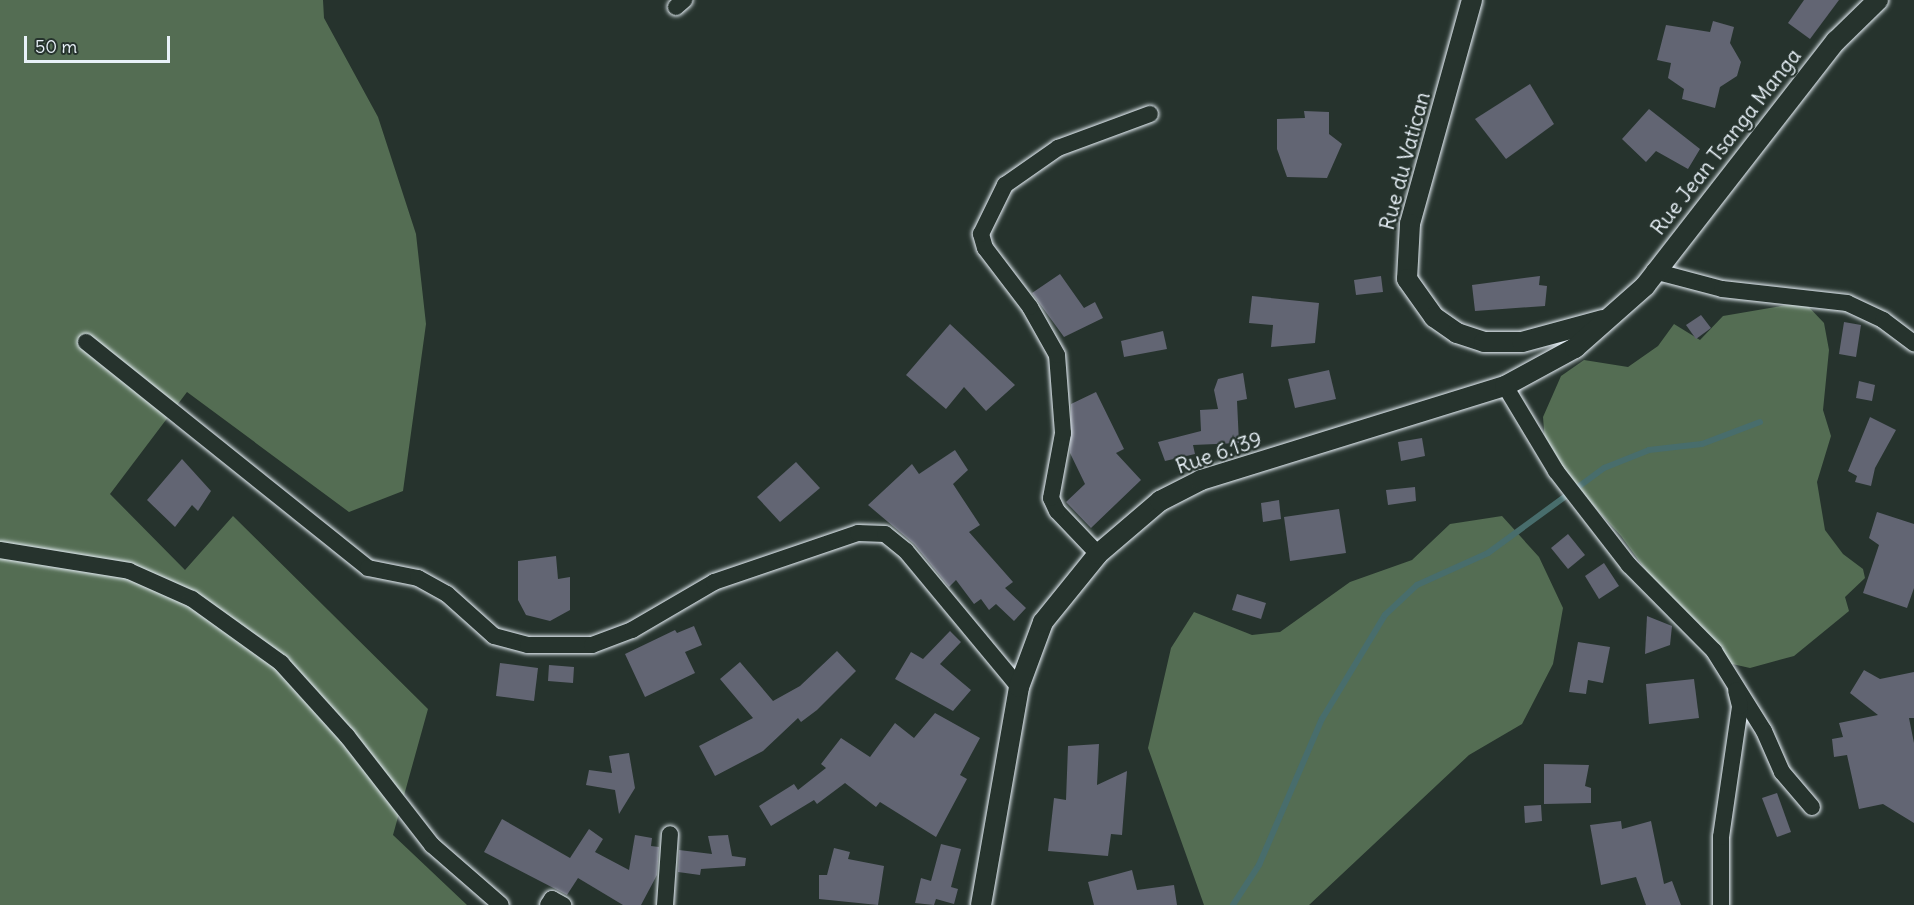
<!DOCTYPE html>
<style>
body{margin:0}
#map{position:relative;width:1914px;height:905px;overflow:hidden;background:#26332d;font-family:Delius,sans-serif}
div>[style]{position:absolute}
.green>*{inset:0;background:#546d53}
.stream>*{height:6px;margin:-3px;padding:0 3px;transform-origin:3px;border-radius:3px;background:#486d6c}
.building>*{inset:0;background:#626573}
.roads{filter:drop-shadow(0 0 2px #e8f1f8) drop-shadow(0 0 2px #e8f1f8)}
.minor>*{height:16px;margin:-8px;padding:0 8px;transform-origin:8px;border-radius:8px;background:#26332d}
.tertiary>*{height:20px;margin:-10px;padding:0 10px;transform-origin:10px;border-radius:10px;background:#26332d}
span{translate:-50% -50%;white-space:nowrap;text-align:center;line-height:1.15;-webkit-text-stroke:4.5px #26332d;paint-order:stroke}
.street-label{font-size:21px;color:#e8f1f8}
.scale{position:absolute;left:24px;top:36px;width:146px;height:27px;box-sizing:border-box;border:3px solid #e8f1f8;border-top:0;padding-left:8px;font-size:18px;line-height:21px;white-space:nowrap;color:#e8f1f8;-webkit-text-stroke:4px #26332d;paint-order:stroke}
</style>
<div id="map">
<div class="green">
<div style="clip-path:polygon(0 0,323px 0,324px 18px,378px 117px,416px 234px,426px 324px,403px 491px,349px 512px,187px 392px,110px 494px,185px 570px,233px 516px,428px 709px,393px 835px,467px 905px,0 905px)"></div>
<div style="clip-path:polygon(1804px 302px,1824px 323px,1829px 350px,1823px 410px,1831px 436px,1817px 482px,1825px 530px,1843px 554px,1863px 569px,1865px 578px,1845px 597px,1849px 611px,1794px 656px,1750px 668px,1710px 659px,1621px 536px,1546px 454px,1543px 417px,1561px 376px,1584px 360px,1628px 367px,1658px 346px,1674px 324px,1700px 340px,1723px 316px)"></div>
<div style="clip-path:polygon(1502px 516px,1539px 557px,1563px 608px,1553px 664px,1522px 724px,1469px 755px,1309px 905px,1204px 905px,1148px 748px,1171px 648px,1194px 612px,1252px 635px,1280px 632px,1350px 582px,1412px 560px,1450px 524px)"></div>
</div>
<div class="stream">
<div style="left:1233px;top:905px;width:48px;rotate:-57deg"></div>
<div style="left:1259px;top:865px;width:159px;rotate:-66.7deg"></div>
<div style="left:1322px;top:719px;width:122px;rotate:-58.8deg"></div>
<div style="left:1385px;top:615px;width:44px;rotate:-43.2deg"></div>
<div style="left:1417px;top:585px;width:78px;rotate:-24.3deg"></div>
<div style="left:1488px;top:553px;width:144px;rotate:-36.2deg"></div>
<div style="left:1604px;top:468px;width:48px;rotate:-21.8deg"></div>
<div style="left:1649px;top:450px;width:53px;rotate:-6.5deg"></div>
<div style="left:1702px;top:444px;width:62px;rotate:-20.8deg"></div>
</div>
<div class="building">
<div style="clip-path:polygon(1804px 0,1839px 0,1810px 39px,1788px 23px)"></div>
<div style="clip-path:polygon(1713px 21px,1734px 27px,1730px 43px,1741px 62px,1737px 76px,1720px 87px,1715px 108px,1682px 99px,1684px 89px,1668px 78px,1671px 63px,1657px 60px,1666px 25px,1710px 32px)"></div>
<div style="clip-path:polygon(1530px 84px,1554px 124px,1506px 159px,1475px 119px)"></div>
<div style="clip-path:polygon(1649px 109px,1700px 149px,1688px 169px,1656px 151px,1646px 162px,1622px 139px)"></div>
<div style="clip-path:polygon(1304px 111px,1329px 112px,1329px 134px,1342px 144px,1327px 178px,1287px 177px,1277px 149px,1277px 119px,1305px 118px)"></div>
<div style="clip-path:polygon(1060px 274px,1084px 308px,1095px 302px,1103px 318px,1064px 337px,1032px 293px)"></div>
<div style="clip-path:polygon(1381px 276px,1383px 292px,1356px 295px,1354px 280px)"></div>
<div style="clip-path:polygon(1540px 276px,1539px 285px,1547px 286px,1545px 306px,1475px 311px,1472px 285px)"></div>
<div style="clip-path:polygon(1252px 296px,1319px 303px,1315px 343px,1271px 347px,1273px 325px,1249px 323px)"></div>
<div style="clip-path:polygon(1701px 315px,1711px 328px,1696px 339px,1686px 325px)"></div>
<div style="clip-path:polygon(1844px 322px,1861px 325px,1856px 357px,1839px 354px)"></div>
<div style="clip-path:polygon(950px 324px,1015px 385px,986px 411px,964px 387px,946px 409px,906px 375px)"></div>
<div style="clip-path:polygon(1163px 331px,1167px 349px,1124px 357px,1121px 341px)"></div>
<div style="clip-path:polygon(1329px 370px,1336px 399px,1295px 408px,1288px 379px)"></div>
<div style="clip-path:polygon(1243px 373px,1247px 399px,1237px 401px,1239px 443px,1193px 445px,1195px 454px,1165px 461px,1158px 442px,1201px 431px,1200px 410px,1218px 409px,1214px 390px,1218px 379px)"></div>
<div style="clip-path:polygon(1859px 381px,1875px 385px,1872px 401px,1856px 398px)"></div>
<div style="clip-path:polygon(1096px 392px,1124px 449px,1116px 453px,1141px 480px,1091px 528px,1066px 502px,1085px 484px,1070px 453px,1071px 404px)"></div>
<div style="clip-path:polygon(1870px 417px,1896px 430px,1875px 468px,1871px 486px,1855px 482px,1857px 476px,1848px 471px)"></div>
<div style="clip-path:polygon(1422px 438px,1425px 456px,1401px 461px,1398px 442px)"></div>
<div style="clip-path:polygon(955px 450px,968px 470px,953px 484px,980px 525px,969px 532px,1013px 582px,1005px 588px,1026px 608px,1014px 621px,996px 604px,989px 610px,981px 599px,974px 604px,956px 580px,949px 587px,914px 544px,868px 505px,912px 464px,919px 474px)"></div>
<div style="clip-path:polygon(182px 459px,211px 491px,198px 511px,192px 505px,175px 527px,147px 500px)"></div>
<div style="clip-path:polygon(796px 462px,820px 488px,780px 522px,757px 497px)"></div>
<div style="clip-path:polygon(1415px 487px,1416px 501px,1388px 505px,1386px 490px)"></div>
<div style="clip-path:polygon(1279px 500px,1281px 519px,1263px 522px,1261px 503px)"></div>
<div style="clip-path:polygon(1339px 509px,1346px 553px,1290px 561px,1284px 517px)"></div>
<div style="clip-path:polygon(1877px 512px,1914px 524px,1914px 588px,1907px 608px,1863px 593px,1879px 545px,1869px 538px)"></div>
<div style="clip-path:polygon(1568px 534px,1585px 555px,1568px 569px,1551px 548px)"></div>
<div style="clip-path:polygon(556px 556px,558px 579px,570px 577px,570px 610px,550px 621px,526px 615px,518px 600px,518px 561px)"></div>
<div style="clip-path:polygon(1604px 563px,1619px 586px,1599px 599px,1585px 576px)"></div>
<div style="clip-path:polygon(1237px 594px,1266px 603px,1261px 619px,1232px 610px)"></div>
<div style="clip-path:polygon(1647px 616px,1672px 626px,1670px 645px,1645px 654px)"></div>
<div style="clip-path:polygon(694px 626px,702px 645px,685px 652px,695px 673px,645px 697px,625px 654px,675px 630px,677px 633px)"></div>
<div style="clip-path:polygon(950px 631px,961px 642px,940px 664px,971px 690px,953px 711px,895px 679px,911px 652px,923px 659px)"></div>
<div style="clip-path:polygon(1578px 642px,1610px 647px,1603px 683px,1588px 680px,1586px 694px,1569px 692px)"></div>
<div style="clip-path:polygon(837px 651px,856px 671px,817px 710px,801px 722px,798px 718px,763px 751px,715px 776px,699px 746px,753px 718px,720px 679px,740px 662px,773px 701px,800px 686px)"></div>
<div style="clip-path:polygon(500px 663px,538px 668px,534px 701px,496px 696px)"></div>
<div style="clip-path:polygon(549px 665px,574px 667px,573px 683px,548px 681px)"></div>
<div style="clip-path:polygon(1864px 670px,1880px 679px,1914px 672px,1914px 718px,1909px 718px,1914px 743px,1914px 823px,1883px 804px,1859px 809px,1847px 755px,1834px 757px,1832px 739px,1843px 737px,1839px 723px,1878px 715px,1850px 693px)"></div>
<div style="clip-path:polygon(1694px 679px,1699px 718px,1649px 724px,1646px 684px)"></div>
<div style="clip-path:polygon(935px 713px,980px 738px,960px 775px,967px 779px,936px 837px,880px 802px,876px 807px,845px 783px,817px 804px,814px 800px,771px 826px,759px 806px,794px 784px,798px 790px,826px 768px,821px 764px,841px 738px,870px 757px,895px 723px,914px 738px)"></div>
<div style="clip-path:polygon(1099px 744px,1097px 785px,1127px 771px,1122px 835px,1111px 834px,1108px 856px,1048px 851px,1054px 798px,1066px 800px,1068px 746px)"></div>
<div style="clip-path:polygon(629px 753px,635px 788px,619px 814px,615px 790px,586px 785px,589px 770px,612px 773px,609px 756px)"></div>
<div style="clip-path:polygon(1544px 764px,1589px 765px,1585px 786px,1591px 788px,1591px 803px,1544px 804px)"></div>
<div style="clip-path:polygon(1777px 793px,1791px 832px,1777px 837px,1762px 798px)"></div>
<div style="clip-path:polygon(1541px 805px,1542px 821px,1525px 823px,1524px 806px)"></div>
<div style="clip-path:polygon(502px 819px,570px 858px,589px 829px,603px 839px,595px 852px,629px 870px,635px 835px,652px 838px,651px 846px,659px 847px,657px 875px,641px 905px,623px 905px,578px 878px,567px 895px,484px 852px)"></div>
<div style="clip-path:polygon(1621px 821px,1622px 829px,1651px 821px,1664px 884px,1672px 881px,1681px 905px,1646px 905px,1636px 877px,1601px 885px,1590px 825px)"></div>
<div style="clip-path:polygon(728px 835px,732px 856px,746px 858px,745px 866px,701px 869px,700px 875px,678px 872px,679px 850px,712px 854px,708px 836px)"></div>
<div style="clip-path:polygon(941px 844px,961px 849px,951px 887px,958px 889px,954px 904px,936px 899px,934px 905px,915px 903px,921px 878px,931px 881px)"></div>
<div style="clip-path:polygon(834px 848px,850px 852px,848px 859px,884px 866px,878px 905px,819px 899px,819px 875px,827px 875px)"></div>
<div style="clip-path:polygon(1132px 870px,1137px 890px,1174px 885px,1177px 905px,1094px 905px,1088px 882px)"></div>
</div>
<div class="roads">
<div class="minor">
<div style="left:676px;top:7px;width:11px;rotate:-41deg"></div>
<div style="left:1654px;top:271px;width:70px;rotate:14.8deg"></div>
<div style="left:1722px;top:289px;width:126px;rotate:6.4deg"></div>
<div style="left:1847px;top:303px;width:40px;rotate:25deg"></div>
<div style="left:1883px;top:320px;width:39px;rotate:37deg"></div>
<div style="left:86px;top:342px;width:361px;rotate:38.7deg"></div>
<div style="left:368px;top:568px;width:51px;rotate:11.3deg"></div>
<div style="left:418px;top:578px;width:33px;rotate:29deg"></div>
<div style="left:447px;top:594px;width:63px;rotate:41.8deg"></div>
<div style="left:494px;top:636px;width:35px;rotate:15deg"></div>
<div style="left:528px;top:645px;width:64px"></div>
<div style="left:592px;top:645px;width:43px;rotate:-20.6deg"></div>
<div style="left:632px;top:630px;width:95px;rotate:-30.3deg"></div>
<div style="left:714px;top:582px;width:152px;rotate:-18.8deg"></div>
<div style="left:858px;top:533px;width:27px;rotate:2deg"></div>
<div style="left:885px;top:534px;width:27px;rotate:39deg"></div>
<div style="left:906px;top:551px;width:177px;rotate:50.3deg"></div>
<div style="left:1505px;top:386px;width:99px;rotate:59deg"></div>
<div style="left:1556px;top:471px;width:119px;rotate:52.2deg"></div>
<div style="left:1629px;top:565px;width:121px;rotate:45.3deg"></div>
<div style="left:1714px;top:651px;width:94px;rotate:58deg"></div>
<div style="left:1764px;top:731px;width:45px;rotate:66.3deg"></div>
<div style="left:1782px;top:772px;width:46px;rotate:49.4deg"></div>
<div style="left:0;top:550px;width:131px;rotate:9.2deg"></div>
<div style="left:129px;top:571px;width:69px;rotate:24deg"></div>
<div style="left:192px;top:599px;width:110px;rotate:35.7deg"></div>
<div style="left:281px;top:663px;width:98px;rotate:47.9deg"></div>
<div style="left:347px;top:736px;width:138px;rotate:52.1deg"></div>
<div style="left:432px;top:845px;width:91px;rotate:41deg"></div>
<div style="left:1098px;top:554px;width:59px;rotate:-133.6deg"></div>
<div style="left:1057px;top:511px;width:14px;rotate:-115deg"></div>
<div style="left:1051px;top:498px;width:66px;rotate:-79.5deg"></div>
<div style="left:1063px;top:433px;width:78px;rotate:-94.4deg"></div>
<div style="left:1057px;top:355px;width:55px;rotate:-119.4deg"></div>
<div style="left:1030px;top:307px;width:74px;rotate:-127.3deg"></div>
<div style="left:985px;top:248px;width:15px;rotate:-106deg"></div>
<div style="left:981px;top:234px;width:55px;rotate:-63.9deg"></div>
<div style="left:1005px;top:185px;width:65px;rotate:-34.9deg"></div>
<div style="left:1058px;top:148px;width:98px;rotate:-20.3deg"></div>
<div style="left:548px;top:905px;width:7px;rotate:-56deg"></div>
<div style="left:552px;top:899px;width:13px;rotate:29deg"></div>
<div style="left:665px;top:905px;width:71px;rotate:-86deg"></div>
<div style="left:1721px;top:905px;width:68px;rotate:-90deg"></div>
<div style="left:1721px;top:837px;width:132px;rotate:-81.7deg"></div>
<div style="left:1740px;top:706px;width:16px;rotate:-104deg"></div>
</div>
<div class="tertiary">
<div style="left:1472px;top:0;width:232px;rotate:105.5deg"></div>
<div style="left:1410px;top:224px;width:55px;rotate:93.1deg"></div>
<div style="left:1407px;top:279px;width:47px;rotate:54.6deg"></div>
<div style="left:1434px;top:317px;width:28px;rotate:35deg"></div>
<div style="left:1457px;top:333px;width:28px;rotate:18deg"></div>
<div style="left:1484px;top:342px;width:38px"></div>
<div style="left:1522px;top:342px;width:84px;rotate:-15.2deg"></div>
<div style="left:981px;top:905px;width:221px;rotate:-80.1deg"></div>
<div style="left:1019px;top:687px;width:69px;rotate:-69.7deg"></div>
<div style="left:1043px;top:622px;width:87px;rotate:-51deg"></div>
<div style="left:1098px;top:554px;width:82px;rotate:-40.5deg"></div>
<div style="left:1160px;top:501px;width:46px;rotate:-27.1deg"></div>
<div style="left:1201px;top:480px;width:318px;rotate:-17.2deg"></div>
<div style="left:1505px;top:386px;width:80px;rotate:-28.5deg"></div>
<div style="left:1575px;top:348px;width:94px;rotate:-41.5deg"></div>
<div style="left:1645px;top:286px;width:311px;rotate:-52.1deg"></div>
<div style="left:1836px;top:41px;width:59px;rotate:-44.3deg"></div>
</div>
</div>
<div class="street-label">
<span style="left:1726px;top:142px;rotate:-52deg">Rue Jean Tsanga Manga</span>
<span style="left:1405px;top:161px;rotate:-75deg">Rue du Vatican</span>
<span style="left:1219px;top:453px;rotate:-19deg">Rue 6.139</span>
</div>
<div class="scale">50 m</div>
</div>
